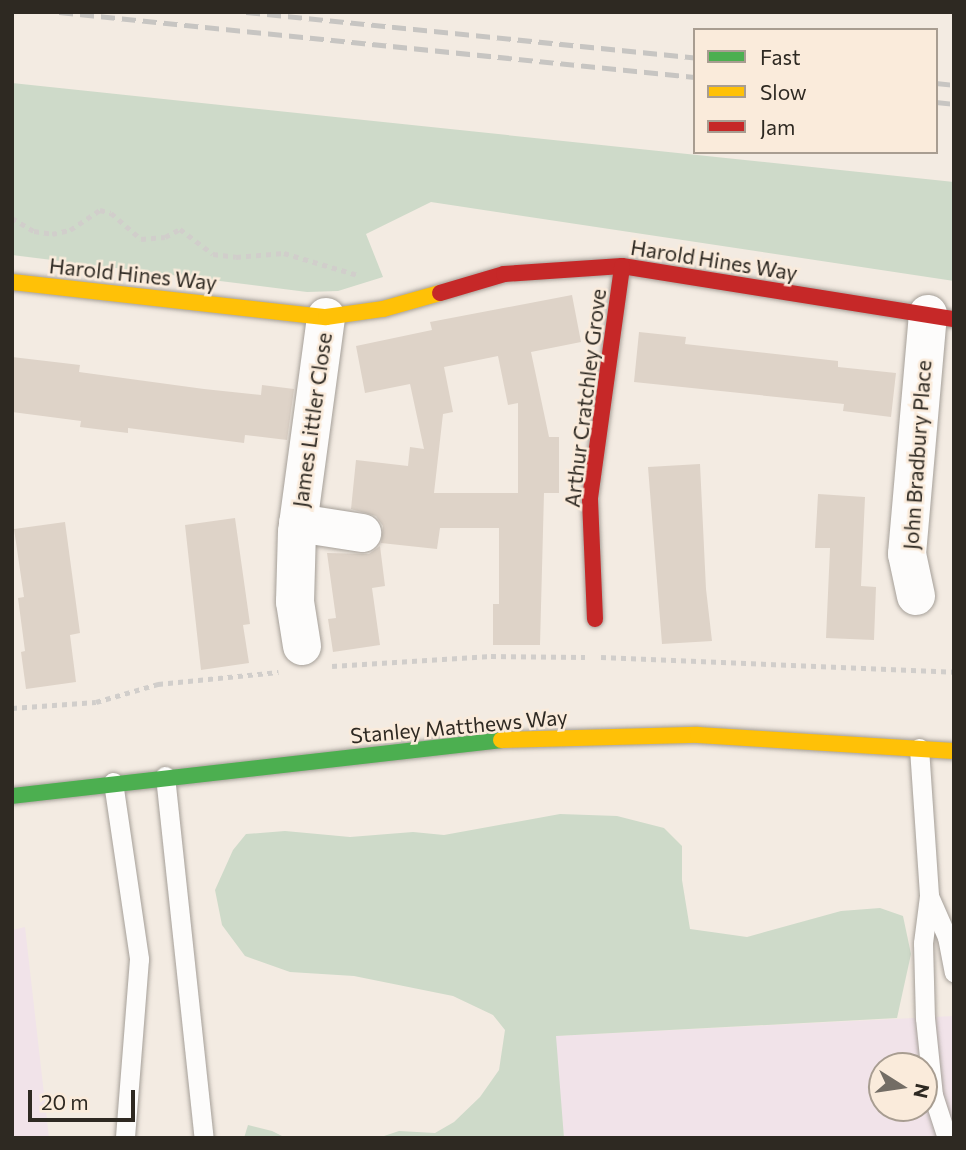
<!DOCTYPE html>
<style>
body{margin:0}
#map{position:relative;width:966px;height:1150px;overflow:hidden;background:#f3ebe2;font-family:Commissioner,sans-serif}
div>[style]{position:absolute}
.industrial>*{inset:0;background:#f1e3e9}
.green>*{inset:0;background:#cedac9}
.building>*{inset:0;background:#ded3c8}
.path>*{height:4.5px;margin-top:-2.25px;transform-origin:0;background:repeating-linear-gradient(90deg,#d1cecb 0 5px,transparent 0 10px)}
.roads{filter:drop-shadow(0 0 2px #a59f98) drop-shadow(0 0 2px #a59f98)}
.lane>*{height:19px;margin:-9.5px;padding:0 9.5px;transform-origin:9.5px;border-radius:9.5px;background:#fdfcfb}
.street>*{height:38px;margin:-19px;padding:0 19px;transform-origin:19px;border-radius:19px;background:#fdfcfb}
.fast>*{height:16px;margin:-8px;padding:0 8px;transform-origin:8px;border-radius:8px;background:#4caf50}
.slow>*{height:16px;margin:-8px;padding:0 8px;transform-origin:8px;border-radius:8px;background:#ffc107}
.jam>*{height:16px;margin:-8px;padding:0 8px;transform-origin:8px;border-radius:8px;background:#c62828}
.rail>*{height:5px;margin-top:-2.5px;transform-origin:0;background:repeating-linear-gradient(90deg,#c7c5c2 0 14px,transparent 0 21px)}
span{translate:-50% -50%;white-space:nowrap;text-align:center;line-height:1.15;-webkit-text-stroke:5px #faebdb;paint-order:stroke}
.street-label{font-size:21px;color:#2e2922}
.frame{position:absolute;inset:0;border:14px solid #2e2922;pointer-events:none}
.legend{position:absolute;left:693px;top:28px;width:245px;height:126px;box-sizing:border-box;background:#faebdb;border:2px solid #a89d91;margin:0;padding:9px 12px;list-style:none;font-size:21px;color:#2e2922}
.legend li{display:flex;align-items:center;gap:14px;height:35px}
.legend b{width:35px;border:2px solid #a89d91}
.north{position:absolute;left:868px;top:1052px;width:70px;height:70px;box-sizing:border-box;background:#faebdb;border:2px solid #a89d91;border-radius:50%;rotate:102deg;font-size:19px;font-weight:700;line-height:28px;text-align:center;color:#2e2922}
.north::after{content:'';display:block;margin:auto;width:24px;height:32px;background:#736d65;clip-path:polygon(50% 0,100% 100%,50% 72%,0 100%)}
.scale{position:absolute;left:28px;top:1090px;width:107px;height:32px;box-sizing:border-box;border:4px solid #2e2922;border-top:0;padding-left:9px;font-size:21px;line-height:24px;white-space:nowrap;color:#2e2922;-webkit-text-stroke:5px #faebdb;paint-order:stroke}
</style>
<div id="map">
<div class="industrial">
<div style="clip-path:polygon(25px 927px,49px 1138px,12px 1138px,12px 930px)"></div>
<div style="clip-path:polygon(evenodd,954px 1016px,954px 1138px,564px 1138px,555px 1036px,954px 1016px,882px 1066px,924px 1066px,924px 1108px,882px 1108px,882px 1066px)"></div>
</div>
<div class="green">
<div style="clip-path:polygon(12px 83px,954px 182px,954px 281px,431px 202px,366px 234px,383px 277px,338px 291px,307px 292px,12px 255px)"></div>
<div style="clip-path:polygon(560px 814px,617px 816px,664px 828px,682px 846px,682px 880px,690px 929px,747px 937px,841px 911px,880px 908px,903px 916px,911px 954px,897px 1018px,556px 1036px,564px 1138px,378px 1138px,399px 1131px,435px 1133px,454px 1122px,480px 1097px,499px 1070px,505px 1030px,493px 1015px,453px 996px,354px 976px,290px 972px,245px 956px,222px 925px,215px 890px,233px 850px,246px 834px,285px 831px,350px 837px,413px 832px,444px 835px)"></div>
<div style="clip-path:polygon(248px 1125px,272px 1131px,286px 1138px,244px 1138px)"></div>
</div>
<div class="building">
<div style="clip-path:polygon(evenodd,572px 295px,581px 342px,531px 352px,549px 437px,559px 437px,559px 493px,544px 493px,540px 645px,493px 645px,493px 604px,499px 604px,499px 528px,440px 528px,437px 549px,381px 543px,383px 526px,376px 516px,351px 509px,356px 460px,408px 466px,410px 447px,424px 449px,410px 384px,365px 393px,356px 346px,432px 330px,430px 322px,572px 295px,498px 356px,508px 405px,518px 403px,518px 493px,434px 493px,443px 414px,453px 412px,444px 367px,498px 356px)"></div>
<div style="clip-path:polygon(639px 332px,686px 337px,685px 344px,838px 361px,838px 367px,896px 373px,891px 417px,843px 411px,844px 404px,634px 382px)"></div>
<div style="clip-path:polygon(12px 357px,80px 365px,79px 372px,204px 389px,261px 395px,262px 385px,294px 389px,287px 440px,245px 435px,244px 443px,128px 428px,128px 433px,80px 427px,81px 421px,12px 412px)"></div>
<div style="clip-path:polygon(700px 464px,706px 589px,712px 641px,662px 644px,648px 467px)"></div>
<div style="clip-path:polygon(818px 494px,865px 497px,861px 586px,876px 587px,874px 640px,826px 638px,830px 548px,815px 548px)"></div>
<div style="clip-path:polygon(235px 518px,250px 624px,243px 625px,249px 663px,201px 670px,185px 525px)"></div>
<div style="clip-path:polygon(65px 522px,80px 633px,70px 635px,76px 682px,26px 689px,21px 652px,25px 651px,18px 598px,24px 597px,14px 529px)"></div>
<div style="clip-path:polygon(380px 546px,385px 586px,372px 588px,380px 645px,333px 652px,328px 619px,336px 618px,327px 553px,369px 554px)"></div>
</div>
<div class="path">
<div style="left:12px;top:218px;width:26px;rotate:31deg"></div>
<div style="left:34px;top:231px;width:18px;rotate:9deg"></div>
<div style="left:52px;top:234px;width:18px;rotate:-13deg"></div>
<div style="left:70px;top:230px;width:36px;rotate:-34deg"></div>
<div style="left:100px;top:210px;width:11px;rotate:15deg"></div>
<div style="left:111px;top:213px;width:40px;rotate:41deg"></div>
<div style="left:141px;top:239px;width:24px;rotate:-5deg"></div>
<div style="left:165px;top:237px;width:17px;rotate:-28deg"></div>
<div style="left:180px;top:229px;width:41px;rotate:37.1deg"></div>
<div style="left:213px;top:254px;width:23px;rotate:7deg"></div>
<div style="left:236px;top:257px;width:48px;rotate:-4.8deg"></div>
<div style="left:284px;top:253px;width:77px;rotate:16.6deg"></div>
<div style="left:601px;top:657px;width:353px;rotate:2.4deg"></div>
<div style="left:332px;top:666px;width:159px;rotate:-3.6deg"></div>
<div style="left:491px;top:656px;width:94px;rotate:0.6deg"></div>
<div style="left:12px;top:708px;width:84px;rotate:-4.1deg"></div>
<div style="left:96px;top:702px;width:65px;rotate:-16.2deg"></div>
<div style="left:158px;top:684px;width:121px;rotate:-5.7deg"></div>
</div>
<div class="roads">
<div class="lane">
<div style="left:919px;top:748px;width:148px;rotate:86.1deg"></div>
<div style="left:929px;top:896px;width:47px;rotate:97.3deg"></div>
<div style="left:923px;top:943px;width:75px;rotate:88.5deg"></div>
<div style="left:925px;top:1018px;width:77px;rotate:84.1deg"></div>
<div style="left:933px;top:1095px;width:45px;rotate:72deg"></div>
<div style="left:165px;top:776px;width:364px;rotate:83.9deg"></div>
<div style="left:113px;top:782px;width:179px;rotate:81.6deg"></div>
<div style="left:139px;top:959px;width:180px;rotate:94.5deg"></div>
<div style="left:929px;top:896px;width:45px;rotate:66.3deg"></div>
<div style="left:947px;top:937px;width:36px;rotate:79deg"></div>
</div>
<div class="street">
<div style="left:298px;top:523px;width:65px;rotate:8.9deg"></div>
<div style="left:916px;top:596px;width:43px;rotate:-102.1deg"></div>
<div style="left:907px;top:554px;width:241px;rotate:-85deg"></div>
<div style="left:302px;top:646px;width:45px;rotate:-99deg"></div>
<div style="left:295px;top:602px;width:70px;rotate:-88.4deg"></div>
<div style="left:297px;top:532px;width:217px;rotate:-82.3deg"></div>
</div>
<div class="fast">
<div style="left:12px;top:796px;width:492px;rotate:-6.5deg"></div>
</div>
<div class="slow">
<div style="left:12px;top:282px;width:316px;rotate:6.4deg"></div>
<div style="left:326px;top:317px;width:58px;rotate:-8deg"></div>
<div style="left:383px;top:309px;width:59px;rotate:-15.7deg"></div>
<div style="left:501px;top:740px;width:197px;rotate:-1.5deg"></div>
<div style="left:698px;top:735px;width:256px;rotate:3.6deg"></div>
</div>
<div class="jam">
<div style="left:440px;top:293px;width:67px;rotate:-16.5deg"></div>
<div style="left:504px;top:274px;width:118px;rotate:-3.9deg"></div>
<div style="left:622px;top:266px;width:336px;rotate:9.1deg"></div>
<div style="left:595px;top:619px;width:121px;rotate:-92.4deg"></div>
<div style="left:590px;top:498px;width:234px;rotate:-82.1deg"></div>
</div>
</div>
<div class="rail">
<div style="left:59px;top:12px;width:639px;rotate:5.84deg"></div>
<div style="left:246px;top:12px;width:451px;rotate:5.8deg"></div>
<div style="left:936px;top:83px;width:18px;rotate:6deg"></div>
<div style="left:936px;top:102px;width:18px;rotate:6deg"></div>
</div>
<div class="street-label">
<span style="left:714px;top:260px;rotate:9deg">Harold Hines Way</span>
<span style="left:133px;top:274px;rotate:6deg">Harold Hines Way</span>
<span style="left:585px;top:398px;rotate:-83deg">Arthur Cratchley Grove</span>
<span style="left:312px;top:420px;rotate:-82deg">James Littler Close</span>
<span style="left:917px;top:455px;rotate:-86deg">John Bradbury Place</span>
<span style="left:459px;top:726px;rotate:-5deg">Stanley Matthews Way</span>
</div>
<div class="frame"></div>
<ul class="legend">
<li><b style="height:9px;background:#4caf50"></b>Fast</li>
<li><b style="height:9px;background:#ffc107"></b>Slow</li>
<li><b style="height:9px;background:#c62828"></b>Jam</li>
</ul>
<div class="north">N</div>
<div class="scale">20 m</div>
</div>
